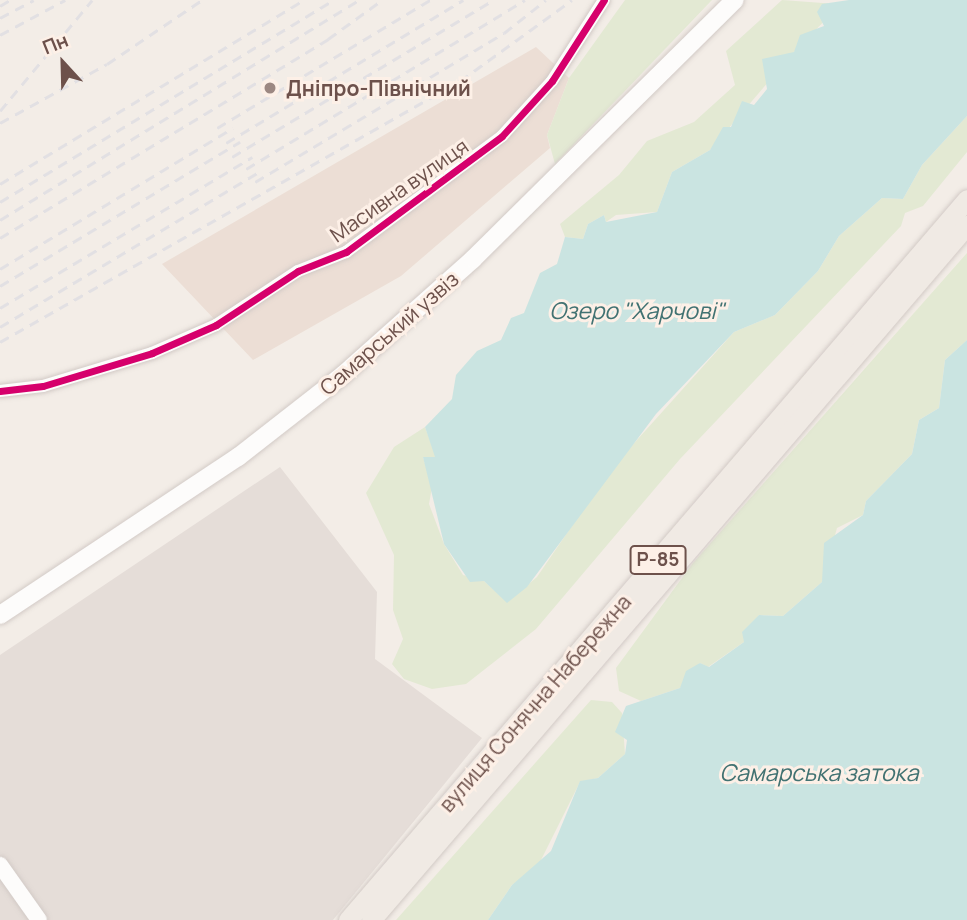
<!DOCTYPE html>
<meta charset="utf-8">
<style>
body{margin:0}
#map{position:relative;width:967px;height:920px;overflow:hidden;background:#f3ede7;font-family:Manrope,sans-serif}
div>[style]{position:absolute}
.residential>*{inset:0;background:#ecded5}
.industrial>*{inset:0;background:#e5ddd8}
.green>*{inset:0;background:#e3e9d3}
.water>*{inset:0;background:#cae4e1}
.roads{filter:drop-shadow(0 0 2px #d2cac6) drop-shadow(0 0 2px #d2cac6)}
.minor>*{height:12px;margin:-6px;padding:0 6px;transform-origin:6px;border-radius:6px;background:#fdfcfb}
.tertiary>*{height:16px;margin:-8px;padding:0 8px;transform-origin:8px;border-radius:8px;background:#fdfcfb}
.secondary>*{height:18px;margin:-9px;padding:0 9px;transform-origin:9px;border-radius:9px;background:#fdfcfb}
.primary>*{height:19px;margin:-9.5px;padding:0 9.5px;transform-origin:9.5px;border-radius:9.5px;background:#f0eae4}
.rail>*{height:2.5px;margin-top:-1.25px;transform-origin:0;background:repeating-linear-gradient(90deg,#e2e0e3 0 10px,transparent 0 17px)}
.cycleway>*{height:7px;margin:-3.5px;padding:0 3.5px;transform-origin:3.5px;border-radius:3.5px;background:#d6006c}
.dots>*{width:19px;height:19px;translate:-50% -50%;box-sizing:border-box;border:4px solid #fdf0e7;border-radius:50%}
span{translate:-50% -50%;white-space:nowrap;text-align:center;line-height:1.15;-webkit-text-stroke:6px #fdf0e7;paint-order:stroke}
.shield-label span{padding:2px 5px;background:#fdf0e7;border:2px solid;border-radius:5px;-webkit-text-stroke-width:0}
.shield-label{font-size:19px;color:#6d514b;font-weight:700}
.poi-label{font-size:21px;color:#6d514b;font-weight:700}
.left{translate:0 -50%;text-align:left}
.street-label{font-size:21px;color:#6d514b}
.water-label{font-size:23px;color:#417272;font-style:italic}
.north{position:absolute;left:28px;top:28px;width:70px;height:70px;-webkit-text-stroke:5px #fdf0e7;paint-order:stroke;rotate:338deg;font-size:19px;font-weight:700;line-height:28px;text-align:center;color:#6d514b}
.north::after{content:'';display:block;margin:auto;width:24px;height:32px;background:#6d514b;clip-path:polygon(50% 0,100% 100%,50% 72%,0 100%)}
</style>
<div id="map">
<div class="residential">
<div style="clip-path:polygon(536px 47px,569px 78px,547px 135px,550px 148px,401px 276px,253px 360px,162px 264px)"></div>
</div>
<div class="industrial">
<div style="clip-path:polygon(280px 467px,377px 592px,375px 659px,482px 738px,333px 920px,0 920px,0 655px)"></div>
</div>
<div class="green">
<div style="clip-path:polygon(625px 0,712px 0,555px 164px,547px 135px,569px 78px)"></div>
<div style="clip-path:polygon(782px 0,850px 5px,839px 6px,794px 52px,710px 150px,672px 172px,657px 212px,616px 215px,606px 222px,604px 215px,588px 224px,583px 239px,565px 237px,560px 224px,619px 175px,647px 141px,694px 122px,735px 85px,726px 51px)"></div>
<div style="clip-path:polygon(967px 116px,967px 152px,923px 206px,905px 213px,901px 226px,680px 459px,536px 629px,466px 684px,432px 689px,404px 679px,392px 664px,403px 639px,393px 610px,394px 555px,366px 493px,394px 447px,425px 427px,436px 457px,423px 457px,432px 487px,429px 504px,444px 544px,463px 575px,484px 581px,507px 602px,537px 577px,610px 470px,734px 332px,775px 315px,818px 271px,839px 236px,882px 198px,903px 199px,922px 165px)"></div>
<div style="clip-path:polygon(967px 253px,967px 340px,945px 360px,939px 408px,919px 420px,912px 454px,866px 501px,863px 515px,837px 528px,822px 582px,783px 616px,759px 615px,744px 642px,708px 667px,700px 663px,680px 688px,641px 701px,619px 691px,616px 668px,693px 563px)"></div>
<div style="clip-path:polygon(591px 700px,612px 702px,622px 713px,625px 754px,598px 778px,580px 782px,538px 866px,512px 885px,488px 920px,396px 920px)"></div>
</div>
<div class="water">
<div style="clip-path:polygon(849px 0,967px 0,967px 116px,922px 165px,903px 199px,882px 198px,839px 236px,818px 271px,775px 315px,734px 332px,656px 414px,527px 587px,507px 603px,484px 581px,470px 582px,444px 544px,423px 457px,435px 457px,425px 427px,452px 399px,456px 375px,477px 351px,501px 340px,511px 318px,524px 313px,540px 273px,557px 264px,565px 237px,583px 239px,588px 224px,604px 215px,606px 222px,657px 212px,672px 172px,710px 150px,723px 127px,731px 127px,742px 101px,754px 105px,767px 89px,762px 59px,794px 52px,800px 35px,824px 26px,817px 12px,822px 4px)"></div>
<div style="clip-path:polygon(967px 340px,967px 920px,488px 920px,512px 885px,551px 851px,580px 781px,598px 778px,625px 754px,627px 740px,615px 732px,626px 706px,680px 688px,686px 671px,700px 663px,709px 667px,744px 642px,742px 632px,759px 615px,783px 616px,822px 582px,824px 543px,863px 515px,866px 501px,912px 454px,919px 420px,939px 408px,945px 360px)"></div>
</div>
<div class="roads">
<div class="minor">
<div style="left:0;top:391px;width:43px;rotate:-6.6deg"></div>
<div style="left:43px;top:386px;width:114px;rotate:-16.8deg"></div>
<div style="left:152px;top:353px;width:70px;rotate:-23.6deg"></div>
<div style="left:216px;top:325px;width:98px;rotate:-33.4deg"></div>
<div style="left:298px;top:271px;width:52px;rotate:-21.6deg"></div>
<div style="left:346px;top:252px;width:194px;rotate:-36.6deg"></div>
<div style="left:502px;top:136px;width:74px;rotate:-47.7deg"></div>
<div style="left:552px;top:81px;width:96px;rotate:-57.3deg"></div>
</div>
<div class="tertiary">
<div style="left:0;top:865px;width:67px;rotate:54.7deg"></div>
</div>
<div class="secondary">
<div style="left:0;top:615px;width:286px;rotate:-33.6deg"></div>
<div style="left:238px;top:457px;width:133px;rotate:-38deg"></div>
<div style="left:343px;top:375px;width:174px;rotate:-41.7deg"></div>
<div style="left:473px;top:259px;width:368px;rotate:-44.7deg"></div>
</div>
<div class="primary">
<div style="left:348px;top:920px;width:950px;rotate:-49.35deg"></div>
<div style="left:371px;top:920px;width:916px;rotate:-49.39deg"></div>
</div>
</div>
<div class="rail">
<div style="left:0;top:6px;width:12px;rotate:-31deg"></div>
<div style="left:0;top:18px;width:38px;rotate:-28deg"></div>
<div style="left:0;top:35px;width:74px;rotate:-28.3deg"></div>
<div style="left:0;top:111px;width:144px;rotate:-50.3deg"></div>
<div style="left:0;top:123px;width:122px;rotate:-28.9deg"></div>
<div style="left:107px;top:64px;width:115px;rotate:-34deg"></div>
<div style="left:217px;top:128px;width:249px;rotate:-31deg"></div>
<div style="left:226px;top:143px;width:277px;rotate:-31.1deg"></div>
<div style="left:232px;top:157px;width:305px;rotate:-31deg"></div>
<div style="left:246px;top:169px;width:326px;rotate:-31.2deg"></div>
<div style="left:255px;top:182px;width:290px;rotate:-30.9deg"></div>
<div style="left:504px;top:33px;width:53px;rotate:-38.2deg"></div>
<div style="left:0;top:184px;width:355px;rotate:-31.2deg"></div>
<div style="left:0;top:202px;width:390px;rotate:-31.2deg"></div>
<div style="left:0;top:220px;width:421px;rotate:-31.5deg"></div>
<div style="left:0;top:238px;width:384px;rotate:-31.2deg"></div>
<div style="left:328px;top:39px;width:67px;rotate:-35.8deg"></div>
<div style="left:0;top:269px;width:272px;rotate:-31.2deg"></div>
<div style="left:0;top:286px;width:280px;rotate:-31deg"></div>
<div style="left:0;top:308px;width:294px;rotate:-30.9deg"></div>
<div style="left:0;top:327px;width:305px;rotate:-30.9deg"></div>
<div style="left:0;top:342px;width:529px;rotate:-29.57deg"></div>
<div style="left:460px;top:81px;width:138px;rotate:-35.9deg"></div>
</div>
<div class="cycleway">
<div style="left:0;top:391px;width:43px;rotate:-6.6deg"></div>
<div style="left:43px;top:386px;width:114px;rotate:-16.8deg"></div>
<div style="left:152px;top:353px;width:70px;rotate:-23.6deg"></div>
<div style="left:216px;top:325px;width:98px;rotate:-33.4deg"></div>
<div style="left:298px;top:271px;width:52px;rotate:-21.6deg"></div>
<div style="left:346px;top:252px;width:194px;rotate:-36.6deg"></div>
<div style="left:502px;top:136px;width:74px;rotate:-47.7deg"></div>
<div style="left:552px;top:81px;width:96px;rotate:-57.3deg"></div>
</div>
<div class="dots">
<div style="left:270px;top:88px;background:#9c8882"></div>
</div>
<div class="shield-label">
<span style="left:658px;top:560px">Р-85</span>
</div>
<div class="poi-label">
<span class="left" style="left:286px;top:88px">Дніпро-Північний</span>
</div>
<div class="street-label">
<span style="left:399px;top:190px;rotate:-35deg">Масивна вулиця</span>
<span style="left:389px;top:333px;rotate:-41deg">Самарський узвіз</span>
<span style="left:535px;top:703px;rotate:-49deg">вулиця Сонячна Набережна</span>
</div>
<div class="water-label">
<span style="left:637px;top:310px">Озеро "Харчові"</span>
<span style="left:819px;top:772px">Самарська затока</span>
</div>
<div class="north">Пн</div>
</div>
